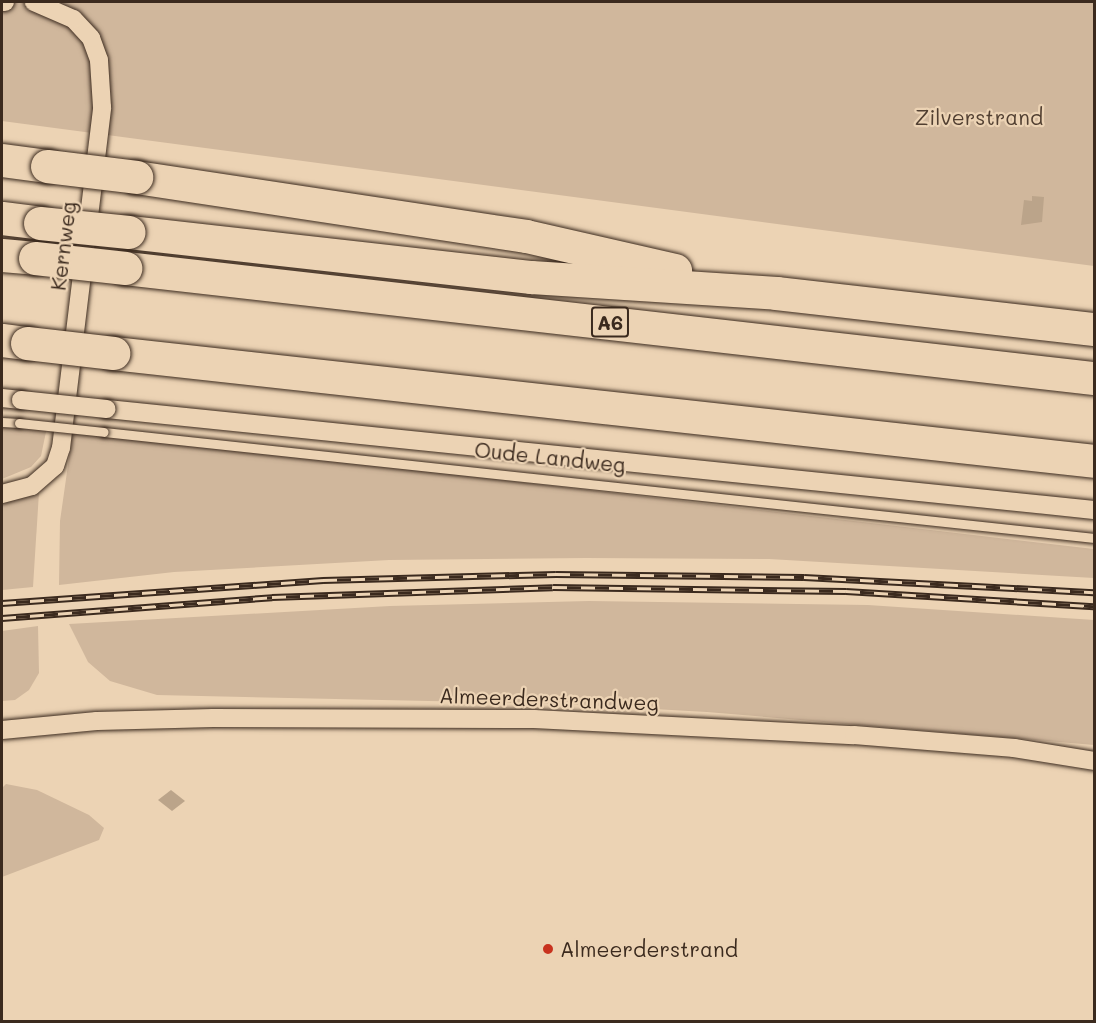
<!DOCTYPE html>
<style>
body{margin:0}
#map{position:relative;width:1096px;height:1023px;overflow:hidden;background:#ecd3b4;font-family:Mali,sans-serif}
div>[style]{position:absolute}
.green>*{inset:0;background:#d0b79c}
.building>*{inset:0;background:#bba48a}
.roads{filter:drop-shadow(0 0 2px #3b2a1e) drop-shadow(0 0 2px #3b2a1e)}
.lane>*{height:9px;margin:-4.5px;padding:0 4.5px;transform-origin:4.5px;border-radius:4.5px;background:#ecd3b4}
.street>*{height:18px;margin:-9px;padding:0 9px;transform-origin:9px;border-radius:9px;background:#ecd3b4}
.highway>*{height:33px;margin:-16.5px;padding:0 16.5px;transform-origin:16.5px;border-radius:16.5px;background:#ecd3b4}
.rail>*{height:7px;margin-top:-3.5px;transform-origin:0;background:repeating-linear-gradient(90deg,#ecd3b4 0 14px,#3b2a1e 0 28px);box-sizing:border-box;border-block:2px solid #3b2a1e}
.bridges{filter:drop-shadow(0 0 2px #3b2a1e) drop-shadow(0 0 2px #3b2a1e)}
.lane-bridge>*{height:9px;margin:-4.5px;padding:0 4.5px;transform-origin:4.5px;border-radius:4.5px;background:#ecd3b4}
.street-bridge>*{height:18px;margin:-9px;padding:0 9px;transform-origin:9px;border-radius:9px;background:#ecd3b4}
.highway-bridge>*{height:33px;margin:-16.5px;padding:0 16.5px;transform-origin:16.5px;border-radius:16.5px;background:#ecd3b4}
.dots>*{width:16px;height:16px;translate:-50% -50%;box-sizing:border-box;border:3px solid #ecd3b4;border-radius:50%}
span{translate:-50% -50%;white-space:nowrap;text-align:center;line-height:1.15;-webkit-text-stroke:4.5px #ecd3b4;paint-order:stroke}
.shield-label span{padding:2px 4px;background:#ecd3b4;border:2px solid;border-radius:4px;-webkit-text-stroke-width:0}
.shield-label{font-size:20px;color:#3b2a1e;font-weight:700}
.park-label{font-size:21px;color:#513f31}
.street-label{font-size:21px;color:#3b2a1e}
.poi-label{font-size:21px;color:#3b2a1e}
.left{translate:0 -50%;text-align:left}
.frame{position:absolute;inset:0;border:3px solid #3b2a1e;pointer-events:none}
</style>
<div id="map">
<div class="green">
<div style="clip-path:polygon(2px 2px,1094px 2px,1094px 266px,2px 121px)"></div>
<div style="clip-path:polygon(2px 422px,47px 427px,41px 456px,31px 467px,2px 479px)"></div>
<div style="clip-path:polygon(73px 430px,1094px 549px,1094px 578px,769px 559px,586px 558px,389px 560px,174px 572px,59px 585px,60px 521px)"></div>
<div style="clip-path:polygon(39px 492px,33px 587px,2px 590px,2px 502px)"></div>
<div style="clip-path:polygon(589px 601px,868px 605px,1094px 620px,1094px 745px,707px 712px,565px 704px,157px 695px,110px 681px,88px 662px,69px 624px,390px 606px)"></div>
<div style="clip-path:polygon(38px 626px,39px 673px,29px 690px,15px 700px,2px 701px,2px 631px)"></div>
<div style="clip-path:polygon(6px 784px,37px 790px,89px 815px,104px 828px,99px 840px,2px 877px,2px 788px)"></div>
</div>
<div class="building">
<div style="clip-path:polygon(1032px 196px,1044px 197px,1042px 222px,1021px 225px,1024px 200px,1032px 201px)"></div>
<div style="clip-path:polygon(171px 790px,185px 801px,172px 811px,158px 800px)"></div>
</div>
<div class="roads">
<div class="lane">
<div style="left:2px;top:422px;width:17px;rotate:3deg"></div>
<div style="left:104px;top:432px;width:996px;rotate:6.11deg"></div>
</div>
<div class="street">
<div style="left:2px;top:2px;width:3px"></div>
<div style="left:2px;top:398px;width:19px;rotate:6deg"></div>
<div style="left:107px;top:409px;width:992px;rotate:5.84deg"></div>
<div style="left:2px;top:494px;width:31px;rotate:-15deg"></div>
<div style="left:32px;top:486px;width:30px;rotate:-41deg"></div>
<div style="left:55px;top:466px;width:19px;rotate:-72deg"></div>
<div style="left:61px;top:448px;width:343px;rotate:-83.1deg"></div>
<div style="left:102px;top:107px;width:47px;rotate:-93.7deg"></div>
<div style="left:99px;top:60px;width:23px;rotate:-110deg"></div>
<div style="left:91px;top:38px;width:26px;rotate:-133deg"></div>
<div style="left:73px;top:19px;width:43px;rotate:-156.4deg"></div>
<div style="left:2px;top:730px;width:95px;rotate:-5.4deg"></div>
<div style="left:97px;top:721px;width:116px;rotate:-1.5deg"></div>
<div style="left:213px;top:718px;width:321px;rotate:0.2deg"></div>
<div style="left:534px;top:719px;width:320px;rotate:2.9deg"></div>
<div style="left:854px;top:735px;width:161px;rotate:4.6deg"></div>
<div style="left:1014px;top:748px;width:81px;rotate:9.2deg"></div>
</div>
<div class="highway">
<div style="left:2px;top:160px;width:45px;rotate:7.6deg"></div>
<div style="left:136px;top:177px;width:394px;rotate:8.6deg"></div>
<div style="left:526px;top:236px;width:153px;rotate:12.9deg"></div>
<div style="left:2px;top:218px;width:38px;rotate:7deg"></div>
<div style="left:129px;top:232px;width:405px;rotate:6.4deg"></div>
<div style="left:531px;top:277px;width:246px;rotate:3.7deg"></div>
<div style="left:776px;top:293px;width:320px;rotate:6.5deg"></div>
<div style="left:2px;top:255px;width:33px;rotate:5deg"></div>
<div style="left:125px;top:268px;width:975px;rotate:6.48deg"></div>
<div style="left:2px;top:340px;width:25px;rotate:7deg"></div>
<div style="left:113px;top:353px;width:987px;rotate:6.28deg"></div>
</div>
</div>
<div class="rail">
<div style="left:2px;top:603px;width:322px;rotate:-4.1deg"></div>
<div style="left:323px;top:580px;width:233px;rotate:-1.5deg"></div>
<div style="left:556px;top:574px;width:248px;rotate:0.7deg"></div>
<div style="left:804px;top:577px;width:290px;rotate:3deg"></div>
<div style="left:2px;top:618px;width:271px;rotate:-4.4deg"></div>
<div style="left:272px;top:597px;width:281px;rotate:-2deg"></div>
<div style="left:553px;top:587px;width:293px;rotate:0.8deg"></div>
<div style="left:846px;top:591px;width:248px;rotate:3.5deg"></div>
</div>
<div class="bridges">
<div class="lane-bridge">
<div style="left:19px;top:423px;width:85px;rotate:6deg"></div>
</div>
<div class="street-bridge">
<div style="left:21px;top:400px;width:86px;rotate:6deg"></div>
</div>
<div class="highway-bridge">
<div style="left:47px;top:166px;width:90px;rotate:7deg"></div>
<div style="left:40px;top:223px;width:89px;rotate:5.8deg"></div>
<div style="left:35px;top:258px;width:91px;rotate:6.3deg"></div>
<div style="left:27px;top:343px;width:87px;rotate:6.6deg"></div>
</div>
</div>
<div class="dots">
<div style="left:548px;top:949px;background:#c8321e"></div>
</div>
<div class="shield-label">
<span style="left:610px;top:322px">A6</span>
</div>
<div class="park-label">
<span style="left:979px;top:117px">Zilverstrand</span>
</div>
<div class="street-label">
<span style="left:63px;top:246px;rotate:-83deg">Kernweg</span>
<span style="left:550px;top:457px;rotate:6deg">Oude Landweg</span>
<span style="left:549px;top:699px;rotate:2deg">Almeerderstrandweg</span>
</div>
<div class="poi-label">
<span class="left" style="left:560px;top:949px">Almeerderstrand</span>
</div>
<div class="frame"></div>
</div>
